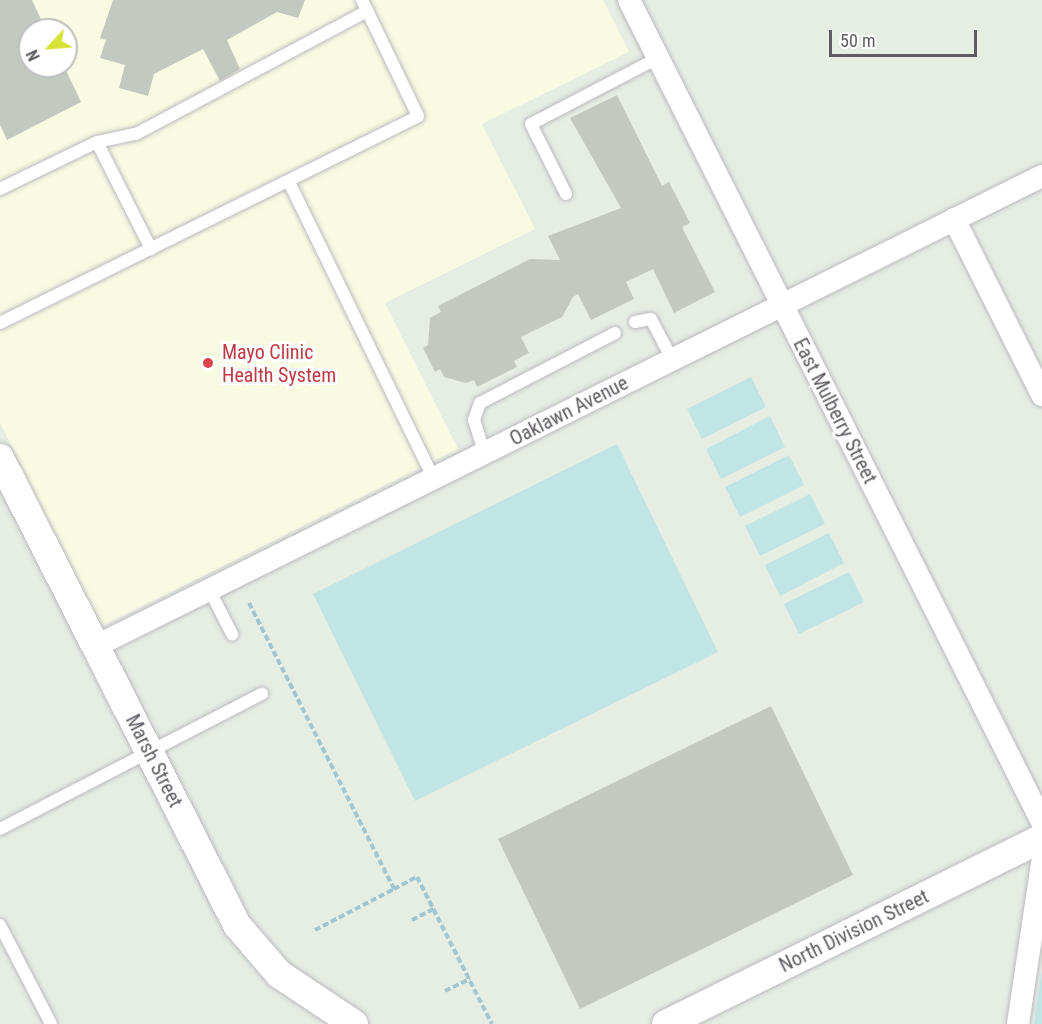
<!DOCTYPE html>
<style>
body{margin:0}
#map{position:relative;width:1042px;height:1024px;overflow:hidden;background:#e6eee4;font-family:"Roboto Condensed",sans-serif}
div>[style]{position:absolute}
.medical>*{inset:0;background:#f8fae1}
.green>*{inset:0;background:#c1e4e4}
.building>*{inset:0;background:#c3c9c0}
.path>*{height:4px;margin-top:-2px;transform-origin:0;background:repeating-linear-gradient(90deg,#a2c6d1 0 6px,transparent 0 9px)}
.roads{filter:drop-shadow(0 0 2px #bdb9c0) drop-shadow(0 0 2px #bdb9c0)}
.service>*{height:12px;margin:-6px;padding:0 6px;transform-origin:6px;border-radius:6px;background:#fff}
.minor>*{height:22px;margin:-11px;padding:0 11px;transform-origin:11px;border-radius:11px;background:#fff}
.tertiary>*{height:28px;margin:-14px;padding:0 14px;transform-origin:14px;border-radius:14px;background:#fff}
.dots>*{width:16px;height:16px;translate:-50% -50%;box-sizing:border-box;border:3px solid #fff;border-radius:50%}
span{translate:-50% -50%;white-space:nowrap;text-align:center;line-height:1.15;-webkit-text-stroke:6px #fff;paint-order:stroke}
.health-label{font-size:20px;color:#be3a42}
.left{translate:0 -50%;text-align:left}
.street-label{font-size:20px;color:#605c64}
.north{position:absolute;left:18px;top:18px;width:60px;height:60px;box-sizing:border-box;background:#fff;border:2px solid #bfbec1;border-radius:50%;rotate:244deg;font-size:16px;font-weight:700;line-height:24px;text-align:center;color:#605c64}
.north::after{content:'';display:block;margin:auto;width:21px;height:27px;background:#d7e236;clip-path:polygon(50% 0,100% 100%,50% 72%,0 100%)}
.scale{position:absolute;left:829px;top:30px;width:148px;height:27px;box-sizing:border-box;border:3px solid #605c64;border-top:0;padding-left:8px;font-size:18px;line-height:21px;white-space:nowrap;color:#605c64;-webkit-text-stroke:4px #fff;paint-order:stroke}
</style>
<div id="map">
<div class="medical">
<div style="clip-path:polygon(evenodd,0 0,603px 0,629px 52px,482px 124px,535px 229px,385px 303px,458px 449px,102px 626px,0 423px,0 0,30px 30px,66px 30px,66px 66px,30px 66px,30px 30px)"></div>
</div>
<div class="green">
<div style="clip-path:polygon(751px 377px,766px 407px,702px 439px,687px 409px)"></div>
<div style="clip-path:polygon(770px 416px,785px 447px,721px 479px,706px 449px)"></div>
<div style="clip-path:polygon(617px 444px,718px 652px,415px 801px,313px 594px)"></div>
<div style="clip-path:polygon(789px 455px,804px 485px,740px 517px,725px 487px)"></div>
<div style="clip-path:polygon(810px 494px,825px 524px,760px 556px,745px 526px)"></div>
<div style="clip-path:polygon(829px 533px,844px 563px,780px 596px,765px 565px)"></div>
<div style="clip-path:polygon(849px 572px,864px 602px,799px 634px,784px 604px)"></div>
<div style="clip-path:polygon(1042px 970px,1042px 1024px,1034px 1024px)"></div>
</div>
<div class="building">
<div style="clip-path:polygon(0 0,32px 0,46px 30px,30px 30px,30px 66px,64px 66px,81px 102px,7px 140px,0 125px)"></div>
<div style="clip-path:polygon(113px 0,305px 0,298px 18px,277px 12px,227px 40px,240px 69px,220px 81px,203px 49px,154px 74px,148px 96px,119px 88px,125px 65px,100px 58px,106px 40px,100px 38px)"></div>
<div style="clip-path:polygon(617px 95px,662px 186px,669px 182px,690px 223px,682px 227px,715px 292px,674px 313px,653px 269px,626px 282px,634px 299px,591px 320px,578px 294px,573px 297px,562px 317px,521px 337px,529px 353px,514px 361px,517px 367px,477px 387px,474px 380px,466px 383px,444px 377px,440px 369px,435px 372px,423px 348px,428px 345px,430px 318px,441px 312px,438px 306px,530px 259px,560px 260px,548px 236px,621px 208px,570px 118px)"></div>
<div style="clip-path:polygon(771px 706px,853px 875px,580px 1009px,498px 839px)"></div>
</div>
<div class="path">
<div style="left:249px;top:603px;width:321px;rotate:63.1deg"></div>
<div style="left:394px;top:889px;width:26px;rotate:-28deg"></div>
<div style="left:417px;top:877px;width:165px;rotate:63deg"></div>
<div style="left:412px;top:920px;width:25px;rotate:-27deg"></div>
<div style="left:315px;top:930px;width:89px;rotate:-27.4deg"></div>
<div style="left:445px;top:991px;width:28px;rotate:-26deg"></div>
</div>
<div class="roads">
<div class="service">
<div style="left:97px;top:142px;width:40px;rotate:-12deg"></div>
<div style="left:136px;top:134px;width:262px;rotate:-28deg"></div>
<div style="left:289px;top:182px;width:331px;rotate:64deg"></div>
<div style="left:0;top:189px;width:108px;rotate:-25.9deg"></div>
<div style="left:97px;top:142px;width:120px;rotate:63.2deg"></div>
<div style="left:566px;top:194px;width:78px;rotate:-116.6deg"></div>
<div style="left:531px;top:124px;width:143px;rotate:-27.5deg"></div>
<div style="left:635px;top:322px;width:16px;rotate:-11deg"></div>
<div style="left:651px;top:319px;width:45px;rotate:62.3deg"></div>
<div style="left:0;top:323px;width:466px;rotate:-26.3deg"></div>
<div style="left:418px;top:116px;width:129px;rotate:-115.8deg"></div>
<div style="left:485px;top:454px;width:36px;rotate:-108deg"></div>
<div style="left:474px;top:420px;width:18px;rotate:-71deg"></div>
<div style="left:480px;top:403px;width:152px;rotate:-27.4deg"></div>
<div style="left:209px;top:589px;width:51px;rotate:62.9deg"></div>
<div style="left:0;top:829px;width:295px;rotate:-27.3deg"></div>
<div style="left:0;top:925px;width:111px;rotate:62.7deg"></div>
</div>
<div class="minor">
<div style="left:629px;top:0;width:920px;rotate:63.32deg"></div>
<div style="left:954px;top:219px;width:197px;rotate:63.4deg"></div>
<div style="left:96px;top:646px;width:1056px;rotate:-26.42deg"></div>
<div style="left:1018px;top:1024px;width:162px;rotate:-81.5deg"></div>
</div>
<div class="tertiary">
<div style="left:0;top:458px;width:524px;rotate:63.09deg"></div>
<div style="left:237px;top:925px;width:65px;rotate:49.4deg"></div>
<div style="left:279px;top:974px;width:90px;rotate:33.7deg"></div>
<div style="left:666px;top:1024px;width:419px;rotate:-26.3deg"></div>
</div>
</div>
<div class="dots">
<div style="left:208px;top:363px;background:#e0444e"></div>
</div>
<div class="health-label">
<span class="left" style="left:222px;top:364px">Mayo Clinic<br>Health System</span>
</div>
<div class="street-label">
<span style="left:569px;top:411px;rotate:-27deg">Oaklawn Avenue</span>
<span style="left:835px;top:411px;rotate:63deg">East Mulberry Street</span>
<span style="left:154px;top:761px;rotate:63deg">Marsh Street</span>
<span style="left:854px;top:931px;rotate:-26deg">North Division Street</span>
</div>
<div class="north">N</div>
<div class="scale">50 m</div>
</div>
